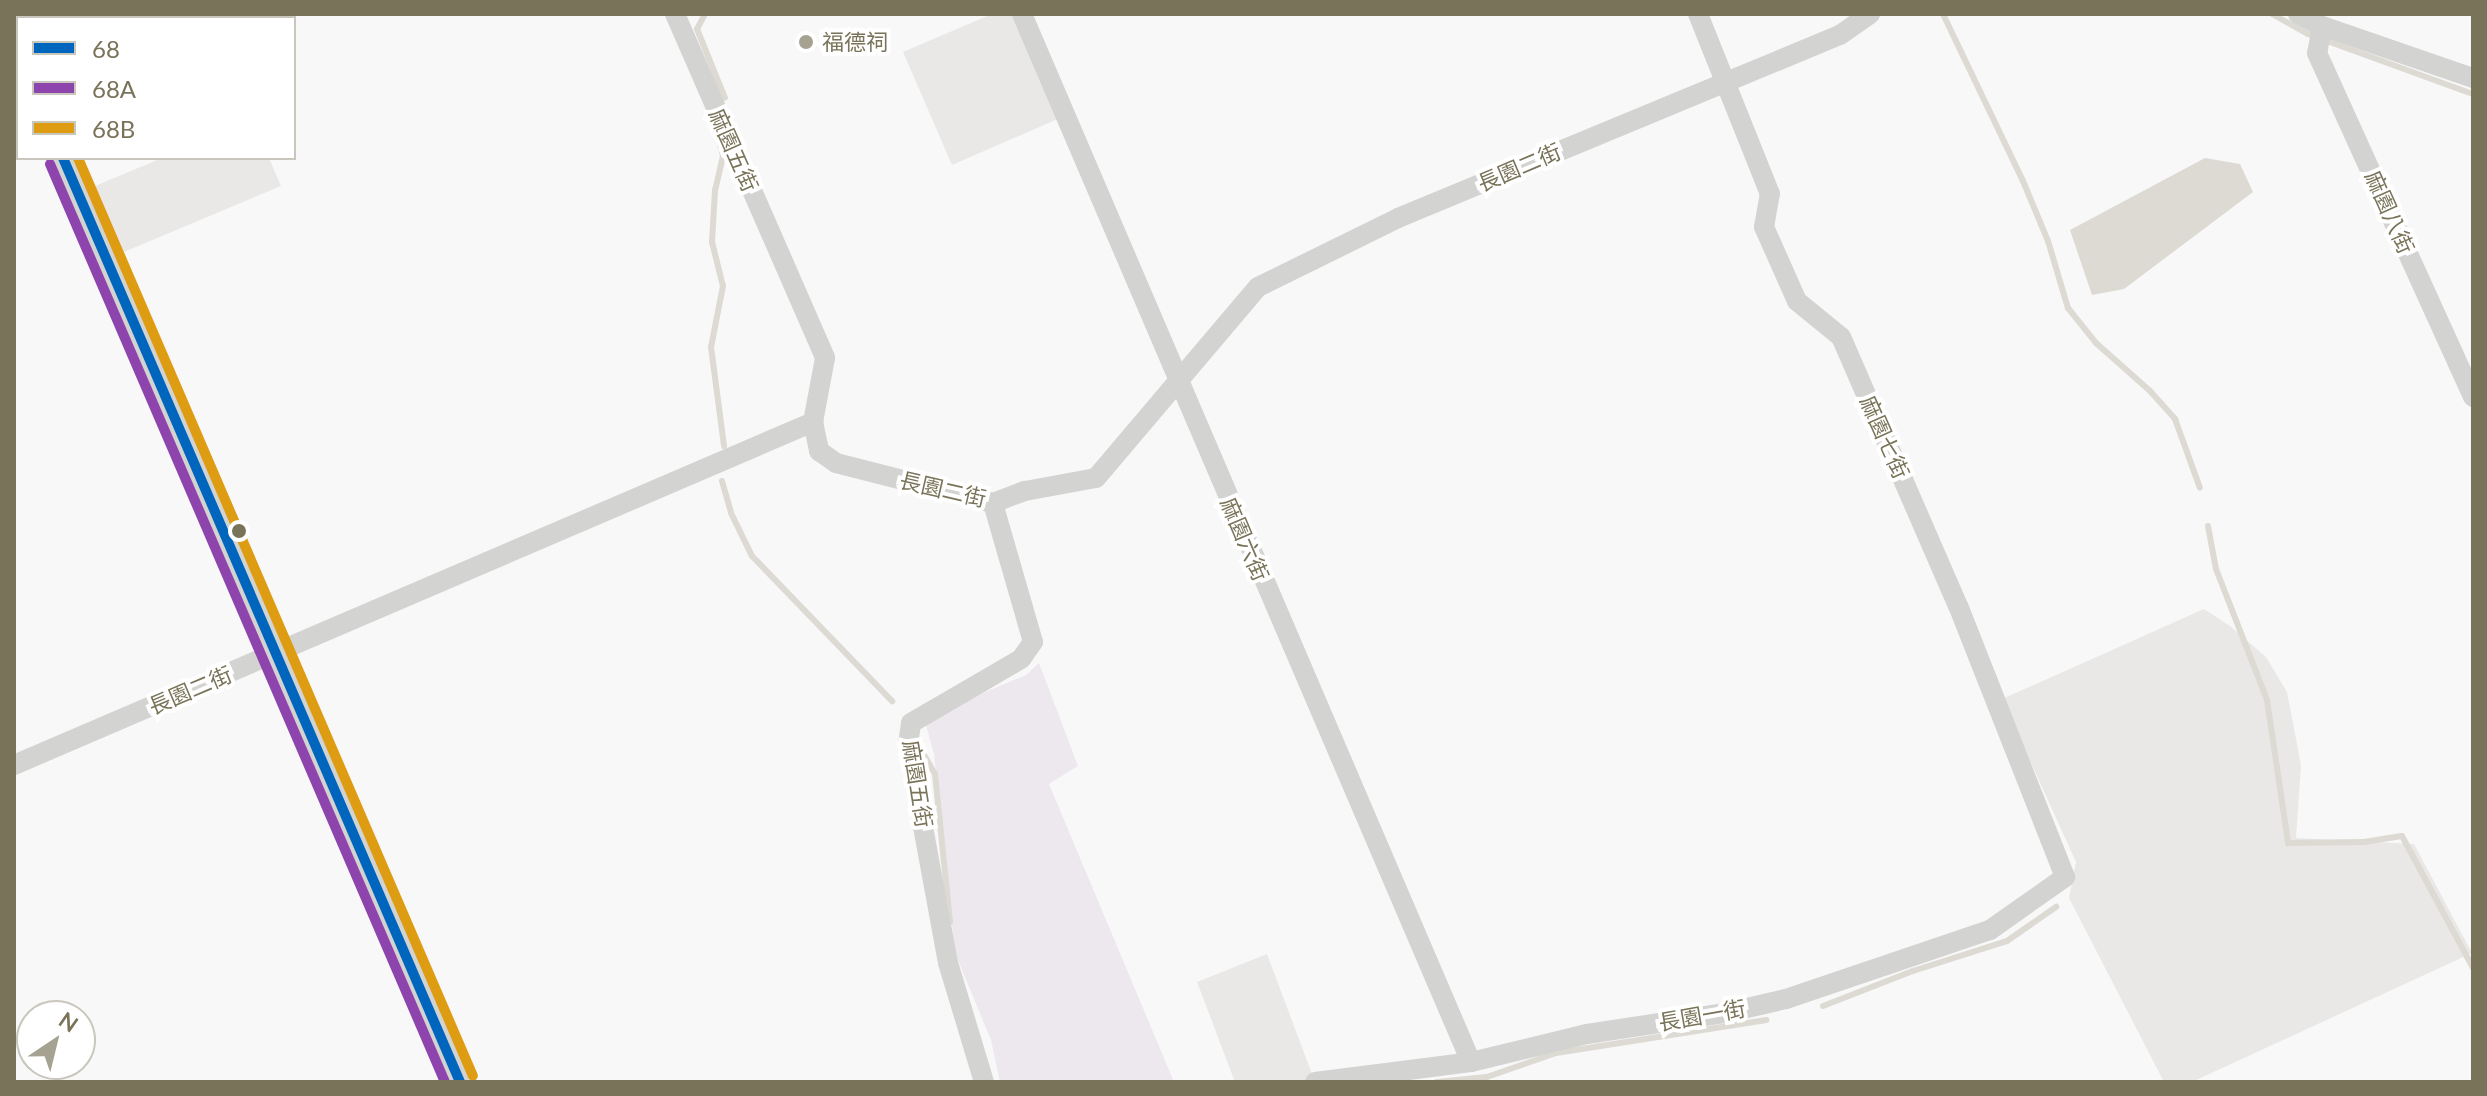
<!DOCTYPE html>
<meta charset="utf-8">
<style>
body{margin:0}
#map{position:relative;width:2487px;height:1096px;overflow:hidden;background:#f8f8f9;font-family:Lato,"Noto Sans TC",sans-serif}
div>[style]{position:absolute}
.built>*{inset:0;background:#e9e8e7}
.green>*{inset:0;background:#ede8ed}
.water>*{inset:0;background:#dddad3}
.stream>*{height:6px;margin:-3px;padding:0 3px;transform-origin:3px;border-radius:3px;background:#dddad3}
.minor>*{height:20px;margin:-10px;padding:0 10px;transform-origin:10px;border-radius:10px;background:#d3d3d1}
.bus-1>*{height:10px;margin:-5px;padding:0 5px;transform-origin:5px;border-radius:5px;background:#0065bd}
.bus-2>*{height:10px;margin:-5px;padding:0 5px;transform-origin:5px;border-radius:5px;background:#8e44ad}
.bus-3>*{height:10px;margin:-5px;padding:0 5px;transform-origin:5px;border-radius:5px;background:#de9c12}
.dots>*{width:22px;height:22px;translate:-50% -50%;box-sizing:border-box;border:4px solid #fff;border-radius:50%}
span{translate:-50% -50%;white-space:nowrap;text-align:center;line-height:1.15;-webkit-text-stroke:8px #fff;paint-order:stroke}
.poi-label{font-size:22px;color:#797459}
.left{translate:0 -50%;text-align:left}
.street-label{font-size:22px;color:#797459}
.frame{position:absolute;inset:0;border:16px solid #797459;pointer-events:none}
.legend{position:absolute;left:16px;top:16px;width:280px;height:144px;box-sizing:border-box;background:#fff;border:2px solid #c9c7bd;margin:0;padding:10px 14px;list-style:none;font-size:24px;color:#797459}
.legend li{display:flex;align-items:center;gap:16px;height:40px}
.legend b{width:40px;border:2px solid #c9c7bd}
.north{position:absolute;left:16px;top:1000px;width:80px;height:80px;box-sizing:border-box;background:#fff;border:2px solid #c9c7bd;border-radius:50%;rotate:35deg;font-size:22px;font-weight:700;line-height:32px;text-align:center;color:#797459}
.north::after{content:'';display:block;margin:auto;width:28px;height:36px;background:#a5a291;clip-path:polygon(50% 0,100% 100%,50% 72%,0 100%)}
</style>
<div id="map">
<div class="built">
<div style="clip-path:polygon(992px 14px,1014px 14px,1060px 118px,952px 165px,903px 52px)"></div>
<div style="clip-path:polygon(162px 158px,269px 158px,281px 186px,124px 252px,95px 186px)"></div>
<div style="clip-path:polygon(2204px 609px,2230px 626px,2266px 657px,2287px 692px,2301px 765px,2296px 838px,2414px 844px,2472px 953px,2192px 1082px,2164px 1082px,2069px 898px,2076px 862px,2002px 699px)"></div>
<div style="clip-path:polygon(1267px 954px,1315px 1082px,1235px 1082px,1197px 982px)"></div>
</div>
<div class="green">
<div style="clip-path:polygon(1039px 663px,1078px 766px,1049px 784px,1174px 1082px,1000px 1082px,991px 1040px,955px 953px,934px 754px,924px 718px,1026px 675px)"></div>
</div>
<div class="water">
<div style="clip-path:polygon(2205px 158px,2240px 164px,2253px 192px,2124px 289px,2092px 295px,2070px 230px)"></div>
</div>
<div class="stream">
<div style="left:705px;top:14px;width:17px;rotate:118deg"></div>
<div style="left:697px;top:29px;width:74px;rotate:67.9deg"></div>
<div style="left:1943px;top:14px;width:185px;rotate:64.4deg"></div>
<div style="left:2023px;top:181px;width:65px;rotate:67.4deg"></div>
<div style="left:2048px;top:241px;width:70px;rotate:73.4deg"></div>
<div style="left:2068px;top:308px;width:45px;rotate:51.3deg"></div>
<div style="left:2096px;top:343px;width:72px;rotate:41.6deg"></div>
<div style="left:2150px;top:391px;width:38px;rotate:48deg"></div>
<div style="left:2175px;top:419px;width:73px;rotate:70.1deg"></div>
<div style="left:2272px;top:14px;width:41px;rotate:29.1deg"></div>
<div style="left:2308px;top:34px;width:176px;rotate:20deg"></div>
<div style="left:718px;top:136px;width:21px;rotate:76deg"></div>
<div style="left:723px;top:156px;width:35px;rotate:103deg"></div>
<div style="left:715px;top:190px;width:52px;rotate:93.3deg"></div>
<div style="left:712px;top:242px;width:45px;rotate:76deg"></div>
<div style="left:723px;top:286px;width:62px;rotate:101.1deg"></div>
<div style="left:711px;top:347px;width:100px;rotate:82.5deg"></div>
<div style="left:722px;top:481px;width:33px;rotate:74deg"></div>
<div style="left:731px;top:513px;width:48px;rotate:64deg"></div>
<div style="left:752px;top:556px;width:202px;rotate:46deg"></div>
<div style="left:2208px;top:526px;width:44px;rotate:79.5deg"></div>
<div style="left:2216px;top:569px;width:141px;rotate:68.7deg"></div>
<div style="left:2267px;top:700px;width:145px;rotate:81.6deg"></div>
<div style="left:2288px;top:843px;width:76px;rotate:-0.8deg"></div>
<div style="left:2364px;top:842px;width:38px;rotate:-9deg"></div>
<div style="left:2402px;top:836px;width:150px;rotate:61.7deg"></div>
<div style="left:915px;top:739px;width:40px;rotate:60.3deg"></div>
<div style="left:935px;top:774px;width:149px;rotate:84.2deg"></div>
<div style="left:1823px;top:1006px;width:97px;rotate:-21.3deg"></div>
<div style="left:1913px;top:971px;width:99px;rotate:-17.7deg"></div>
<div style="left:2007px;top:941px;width:60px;rotate:-34.8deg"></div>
<div style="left:1437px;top:1082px;width:50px;rotate:-5.7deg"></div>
<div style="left:1487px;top:1077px;width:73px;rotate:-19.2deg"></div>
<div style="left:1556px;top:1053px;width:213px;rotate:-8.9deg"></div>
</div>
<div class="minor">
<div style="left:675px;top:14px;width:375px;rotate:66.4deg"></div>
<div style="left:825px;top:358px;width:65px;rotate:100.6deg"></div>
<div style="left:813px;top:422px;width:30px;rotate:78deg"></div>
<div style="left:819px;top:451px;width:21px;rotate:35deg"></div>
<div style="left:836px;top:463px;width:162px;rotate:14.3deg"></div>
<div style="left:993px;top:503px;width:34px;rotate:-21deg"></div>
<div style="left:1025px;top:491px;width:72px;rotate:-10.4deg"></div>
<div style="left:1096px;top:478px;width:250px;rotate:-49.7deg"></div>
<div style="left:1258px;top:287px;width:156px;rotate:-26.2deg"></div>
<div style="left:1398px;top:218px;width:478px;rotate:-22.5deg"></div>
<div style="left:1840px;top:35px;width:37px;rotate:-35deg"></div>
<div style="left:1022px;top:14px;width:1140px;rotate:66.81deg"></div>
<div style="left:2298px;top:14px;width:27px;rotate:27deg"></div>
<div style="left:2322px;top:26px;width:160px;rotate:19deg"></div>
<div style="left:2322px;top:26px;width:27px;rotate:100deg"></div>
<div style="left:2317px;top:53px;width:378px;rotate:65.6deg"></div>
<div style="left:14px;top:46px;width:10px;rotate:66deg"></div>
<div style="left:63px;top:158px;width:1006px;rotate:66.75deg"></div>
<div style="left:14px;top:765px;width:870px;rotate:-23.23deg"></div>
<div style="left:984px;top:1082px;width:124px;rotate:-106.8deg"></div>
<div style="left:948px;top:963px;width:222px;rotate:-100.4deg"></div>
<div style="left:908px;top:745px;width:22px;rotate:-82deg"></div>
<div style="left:911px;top:723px;width:127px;rotate:-30.2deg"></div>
<div style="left:1021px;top:659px;width:21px;rotate:-55deg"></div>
<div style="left:1033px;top:642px;width:145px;rotate:-106.1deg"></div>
<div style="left:1315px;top:1082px;width:157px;rotate:-7.3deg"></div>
<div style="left:1471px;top:1062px;width:119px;rotate:-13.6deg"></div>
<div style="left:1587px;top:1034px;width:145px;rotate:-8.7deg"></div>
<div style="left:1730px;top:1012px;width:57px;rotate:-13.1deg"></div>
<div style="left:1786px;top:999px;width:215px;rotate:-18.7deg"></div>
<div style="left:1990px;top:930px;width:92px;rotate:-35.2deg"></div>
<div style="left:2065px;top:877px;width:291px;rotate:-111.5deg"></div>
<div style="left:1958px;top:606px;width:293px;rotate:-113.5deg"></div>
<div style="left:1841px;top:337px;width:57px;rotate:-140.7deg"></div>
<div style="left:1797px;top:301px;width:81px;rotate:-114deg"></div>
<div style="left:1764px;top:227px;width:34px;rotate:-80deg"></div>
<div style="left:1770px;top:194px;width:194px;rotate:-111.8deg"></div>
</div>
<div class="bus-1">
<div style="left:63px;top:158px;width:1006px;rotate:66.75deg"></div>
</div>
<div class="bus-2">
<div style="left:50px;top:164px;width:999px;rotate:66.72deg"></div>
</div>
<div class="bus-3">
<div style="left:78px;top:158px;width:999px;rotate:66.72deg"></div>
</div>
<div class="dots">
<div style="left:806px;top:42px;background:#a5a291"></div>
<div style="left:239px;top:531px;background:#797459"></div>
</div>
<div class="poi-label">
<span class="left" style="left:822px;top:42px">福德祠</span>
</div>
<div class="street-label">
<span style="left:734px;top:150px;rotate:66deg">麻園五街</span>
<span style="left:1519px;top:167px;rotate:-23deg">長園二街</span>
<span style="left:2390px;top:212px;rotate:66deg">麻園八街</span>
<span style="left:1885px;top:437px;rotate:66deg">麻園七街</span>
<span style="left:943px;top:489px;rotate:13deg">長園二街</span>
<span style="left:1245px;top:539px;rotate:67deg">麻園六街</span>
<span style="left:190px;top:690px;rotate:-23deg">長園二街</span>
<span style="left:918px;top:784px;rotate:81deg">麻園五街</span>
<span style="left:1702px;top:1015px;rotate:-10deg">長園一街</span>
</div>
<div class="frame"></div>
<ul class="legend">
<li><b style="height:10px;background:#0065bd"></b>68</li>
<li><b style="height:10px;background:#8e44ad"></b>68A</li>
<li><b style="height:10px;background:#de9c12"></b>68B</li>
</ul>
<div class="north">N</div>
</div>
